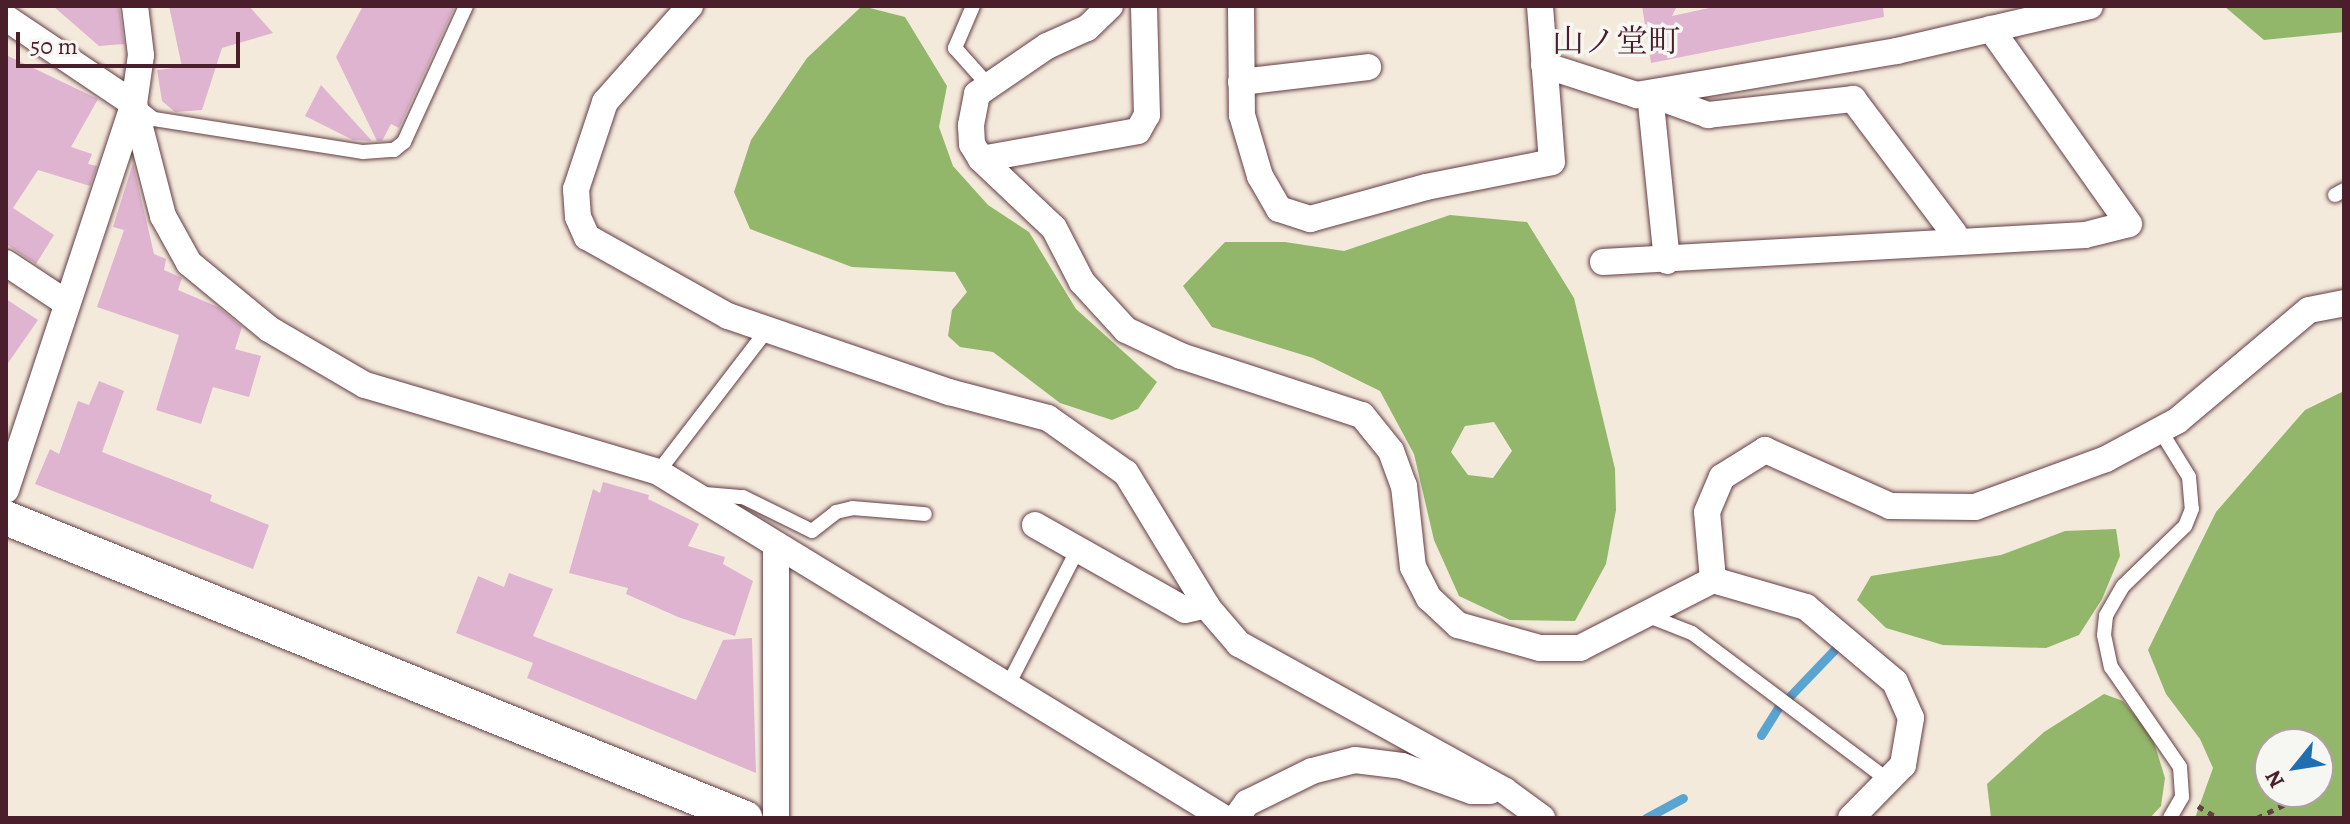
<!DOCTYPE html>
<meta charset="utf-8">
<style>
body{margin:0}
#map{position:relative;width:2350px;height:824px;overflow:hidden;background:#f4eadb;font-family:Alegreya,"Noto Serif JP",serif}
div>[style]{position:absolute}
.forest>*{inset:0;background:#92b66a}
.stream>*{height:9px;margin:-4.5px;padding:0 4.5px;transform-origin:4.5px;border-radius:4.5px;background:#5aa4d2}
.building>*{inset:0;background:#dfb4d0}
.path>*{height:5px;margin-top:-2.5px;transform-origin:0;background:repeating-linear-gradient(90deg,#643d45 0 6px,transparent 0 12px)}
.roads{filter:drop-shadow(0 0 2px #643d45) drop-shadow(0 0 2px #643d45)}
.service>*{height:14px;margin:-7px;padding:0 7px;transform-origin:7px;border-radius:7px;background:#fff}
.minor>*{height:26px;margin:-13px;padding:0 13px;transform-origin:13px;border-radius:13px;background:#fff}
.tertiary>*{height:34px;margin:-17px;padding:0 17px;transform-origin:17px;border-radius:17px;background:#fff}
span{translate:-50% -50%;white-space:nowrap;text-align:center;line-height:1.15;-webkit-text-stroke:7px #f6f6f2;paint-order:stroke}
.quarter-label{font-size:32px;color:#4a1f2b}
.frame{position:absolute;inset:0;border:8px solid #4a1f2b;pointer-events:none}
.north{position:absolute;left:2254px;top:728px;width:80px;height:80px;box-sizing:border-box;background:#f6f6f2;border:2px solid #b1a0a2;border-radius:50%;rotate:240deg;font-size:22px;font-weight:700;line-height:32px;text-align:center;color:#4a1f2b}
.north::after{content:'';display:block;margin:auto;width:28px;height:36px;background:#1f6fb2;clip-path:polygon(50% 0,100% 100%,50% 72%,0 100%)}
.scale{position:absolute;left:16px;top:32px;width:224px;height:36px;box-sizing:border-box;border:4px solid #4a1f2b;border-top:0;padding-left:10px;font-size:24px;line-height:28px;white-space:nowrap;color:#4a1f2b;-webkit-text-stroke:6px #f6f6f2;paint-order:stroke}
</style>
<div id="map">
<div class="forest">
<div style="clip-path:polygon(862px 6px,905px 17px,947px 86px,939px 127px,953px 166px,988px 205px,1029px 232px,1076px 309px,1157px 382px,1138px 409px,1112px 420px,1060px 403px,993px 352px,960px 347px,948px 336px,952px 310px,967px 292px,955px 272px,852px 267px,750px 229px,734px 192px,751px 140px,807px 58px)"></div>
<div style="clip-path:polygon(2224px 6px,2344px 6px,2344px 32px,2264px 40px)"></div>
<div style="clip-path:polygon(evenodd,1450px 215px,1527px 222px,1574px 298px,1615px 469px,1616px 510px,1606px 564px,1575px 621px,1510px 620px,1459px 596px,1434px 540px,1414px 454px,1380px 391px,1313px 358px,1212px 327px,1183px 286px,1225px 242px,1285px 242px,1344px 251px,1450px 215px,1494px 422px,1512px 451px,1493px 478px,1468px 475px,1451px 452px,1465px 426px,1494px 422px)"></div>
<div style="clip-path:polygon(evenodd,2344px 391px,2344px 818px,2195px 818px,2213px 768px,2200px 739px,2166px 694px,2148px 650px,2216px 512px,2305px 410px,2344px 391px,2318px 744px,2318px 792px,2270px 792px,2270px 744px,2318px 744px)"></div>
<div style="clip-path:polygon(2116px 529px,2120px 556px,2102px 599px,2079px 635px,2046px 648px,1943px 645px,1886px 628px,1857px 600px,1871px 576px,2001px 555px,2065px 531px)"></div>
<div style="clip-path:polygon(2104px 694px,2123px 701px,2152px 736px,2165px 778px,2161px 806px,2150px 818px,1991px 818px,1987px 784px,2044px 732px)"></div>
</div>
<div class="stream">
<div style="left:1789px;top:697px;width:66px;rotate:-46.2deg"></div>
<div style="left:1761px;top:735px;width:32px;rotate:-58deg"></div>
<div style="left:1646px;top:818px;width:42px;rotate:-28.4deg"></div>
</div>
<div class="building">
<div style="clip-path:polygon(53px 6px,119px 6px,124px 44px,99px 46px)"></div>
<div style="clip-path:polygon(169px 6px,249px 6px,273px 33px,222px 48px,202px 110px,175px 112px,162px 101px,157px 70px,182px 67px)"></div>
<div style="clip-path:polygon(363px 6px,455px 6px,399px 128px,391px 124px,382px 141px,377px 141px,336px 57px)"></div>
<div style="clip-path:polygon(1642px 6px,1677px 6px,1672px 16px,1718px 6px,1883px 6px,1884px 17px,1651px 63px)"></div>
<div style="clip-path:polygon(6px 55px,98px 99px,71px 147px,92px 154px,88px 164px,97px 166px,90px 186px,38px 170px,13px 208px,54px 235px,36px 264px,6px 244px)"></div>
<div style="clip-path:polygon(321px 85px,372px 141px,353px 140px,305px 116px)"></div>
<div style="clip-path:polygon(133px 163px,154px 254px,166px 259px,164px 270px,182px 278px,178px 290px,218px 307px,242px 327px,235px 349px,261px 356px,249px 397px,213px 387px,201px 424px,156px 410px,179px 335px,97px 307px,124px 230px,113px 227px)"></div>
<div style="clip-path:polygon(6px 299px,38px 320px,6px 366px)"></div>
<div style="clip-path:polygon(99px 381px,124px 391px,102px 452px,212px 495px,210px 501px,269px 525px,253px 569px,35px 484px,50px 449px,59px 454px,78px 401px,89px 405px)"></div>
<div style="clip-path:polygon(603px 482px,649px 495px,648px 499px,699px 524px,688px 546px,725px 557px,723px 564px,753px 581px,735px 636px,678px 617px,626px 594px,628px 588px,569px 573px,593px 489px,600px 493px)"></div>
<div style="clip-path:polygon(509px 573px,553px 589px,533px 636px,696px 700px,723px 640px,752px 638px,756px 773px,527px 678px,533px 663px,456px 633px,478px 576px,504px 587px)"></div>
</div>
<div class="path">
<div style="left:2198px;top:806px;width:23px;rotate:31deg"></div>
<div style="left:2257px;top:818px;width:59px;rotate:-26.1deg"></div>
</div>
<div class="roads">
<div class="service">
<div style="left:973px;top:6px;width:46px;rotate:113.2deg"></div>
<div style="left:955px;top:48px;width:51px;rotate:48.2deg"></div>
<div style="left:136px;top:105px;width:23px;rotate:38deg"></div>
<div style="left:154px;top:119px;width:212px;rotate:9deg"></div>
<div style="left:363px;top:152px;width:31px;rotate:-4deg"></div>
<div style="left:394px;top:150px;width:13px;rotate:-39deg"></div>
<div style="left:404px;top:142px;width:149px;rotate:-65.5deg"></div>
<div style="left:2335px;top:195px;width:10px;rotate:-29deg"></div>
<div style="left:2160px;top:430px;width:55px;rotate:58.3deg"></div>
<div style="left:2189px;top:477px;width:32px;rotate:85deg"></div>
<div style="left:2192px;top:509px;width:18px;rotate:112deg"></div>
<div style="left:2185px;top:526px;width:86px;rotate:135.9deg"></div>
<div style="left:2123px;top:586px;width:34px;rotate:120deg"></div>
<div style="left:2106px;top:616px;width:19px;rotate:96deg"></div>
<div style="left:2104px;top:635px;width:33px;rotate:78deg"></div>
<div style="left:2111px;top:667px;width:121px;rotate:55.4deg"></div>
<div style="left:2180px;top:767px;width:30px;rotate:86deg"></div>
<div style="left:2182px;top:797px;width:24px;rotate:120deg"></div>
<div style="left:658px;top:472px;width:179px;rotate:-52.5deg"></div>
<div style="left:705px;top:494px;width:38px;rotate:5deg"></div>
<div style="left:743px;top:497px;width:77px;rotate:26.2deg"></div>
<div style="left:812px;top:531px;width:31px;rotate:-38deg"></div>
<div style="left:836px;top:512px;width:17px;rotate:-13deg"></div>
<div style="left:853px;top:508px;width:72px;rotate:4.8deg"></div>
<div style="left:1646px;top:615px;width:49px;rotate:21.4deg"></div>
<div style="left:1692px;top:633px;width:246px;rotate:36.9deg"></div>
<div style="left:1007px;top:687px;width:155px;rotate:-62.8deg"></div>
</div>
<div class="minor">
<div style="left:690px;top:6px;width:128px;rotate:131.5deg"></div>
<div style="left:605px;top:102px;width:92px;rotate:108.4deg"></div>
<div style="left:576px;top:189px;width:28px;rotate:86deg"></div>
<div style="left:578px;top:217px;width:22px;rotate:66deg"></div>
<div style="left:587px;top:237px;width:162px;rotate:29.3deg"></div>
<div style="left:728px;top:316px;width:234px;rotate:19deg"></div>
<div style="left:949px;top:392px;width:102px;rotate:14.7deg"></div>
<div style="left:1048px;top:418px;width:95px;rotate:35.2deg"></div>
<div style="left:1126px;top:473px;width:158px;rotate:58.7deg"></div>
<div style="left:1208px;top:608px;width:48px;rotate:49.3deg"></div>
<div style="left:1239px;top:644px;width:304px;rotate:28.9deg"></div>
<div style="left:1505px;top:791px;width:46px;rotate:36.1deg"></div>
<div style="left:1110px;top:6px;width:32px;rotate:136deg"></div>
<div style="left:1087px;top:28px;width:44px;rotate:155.8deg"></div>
<div style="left:1047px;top:46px;width:85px;rotate:145.6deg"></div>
<div style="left:977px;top:94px;width:32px;rotate:101deg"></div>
<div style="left:971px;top:125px;width:19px;rotate:87deg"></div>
<div style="left:972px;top:144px;width:17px;rotate:59deg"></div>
<div style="left:981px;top:159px;width:100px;rotate:43.4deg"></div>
<div style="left:1054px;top:228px;width:61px;rotate:62.6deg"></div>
<div style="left:1082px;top:282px;width:65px;rotate:47.5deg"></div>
<div style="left:1126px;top:330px;width:61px;rotate:25.3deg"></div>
<div style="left:1181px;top:356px;width:190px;rotate:18.1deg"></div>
<div style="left:1362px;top:415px;width:46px;rotate:51.1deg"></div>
<div style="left:1391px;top:451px;width:37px;rotate:70deg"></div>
<div style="left:1404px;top:486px;width:81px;rotate:83.7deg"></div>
<div style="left:1413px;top:567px;width:35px;rotate:63deg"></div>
<div style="left:1429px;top:598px;width:40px;rotate:43deg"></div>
<div style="left:1458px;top:625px;width:85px;rotate:15.7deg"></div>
<div style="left:1540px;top:648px;width:40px"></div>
<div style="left:1580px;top:648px;width:149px;rotate:-27.1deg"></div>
<div style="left:1713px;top:580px;width:97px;rotate:16.2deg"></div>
<div style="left:1806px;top:607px;width:116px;rotate:40.1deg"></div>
<div style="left:1895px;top:682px;width:39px;rotate:66deg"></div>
<div style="left:1911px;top:718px;width:48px;rotate:99.7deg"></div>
<div style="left:1903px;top:765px;width:74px;rotate:134.5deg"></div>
<div style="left:1241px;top:6px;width:109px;rotate:89.5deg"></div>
<div style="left:1242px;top:115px;width:64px;rotate:73.6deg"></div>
<div style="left:1260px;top:176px;width:38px;rotate:60deg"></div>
<div style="left:1279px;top:209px;width:33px;rotate:18deg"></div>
<div style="left:1310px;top:219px;width:120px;rotate:-15.4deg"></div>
<div style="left:1426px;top:187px;width:128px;rotate:-11.2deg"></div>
<div style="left:1552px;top:162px;width:156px;rotate:-94.4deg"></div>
<div style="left:6px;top:18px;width:154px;rotate:33.9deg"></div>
<div style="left:134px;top:104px;width:116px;rotate:75.5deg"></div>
<div style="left:163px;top:216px;width:54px;rotate:61deg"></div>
<div style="left:189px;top:263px;width:104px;rotate:39.5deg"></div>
<div style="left:269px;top:329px;width:111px;rotate:30.3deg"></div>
<div style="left:365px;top:385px;width:306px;rotate:16.5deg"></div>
<div style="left:658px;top:472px;width:663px;rotate:31.44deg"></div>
<div style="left:1544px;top:65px;width:98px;rotate:17.9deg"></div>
<div style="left:1637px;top:95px;width:264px;rotate:-9.6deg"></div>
<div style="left:1897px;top:51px;width:198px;rotate:-13.1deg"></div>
<div style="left:1241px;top:82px;width:128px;rotate:-6.7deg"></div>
<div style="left:981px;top:159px;width:159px;rotate:-10.1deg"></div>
<div style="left:1138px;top:131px;width:18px;rotate:-61deg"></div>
<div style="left:1147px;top:115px;width:109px;rotate:-91.6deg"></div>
<div style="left:1667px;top:261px;width:168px;rotate:-95.8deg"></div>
<div style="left:1650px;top:94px;width:62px;rotate:19.9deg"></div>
<div style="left:1708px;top:115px;width:146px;rotate:-6.3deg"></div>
<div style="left:1853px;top:99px;width:168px;rotate:53deg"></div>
<div style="left:1603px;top:262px;width:483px;rotate:-3.2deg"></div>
<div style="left:2085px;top:235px;width:45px;rotate:-14deg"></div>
<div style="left:2129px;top:224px;width:239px;rotate:-125.3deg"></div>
<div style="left:6px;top:263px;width:71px;rotate:33.5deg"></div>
<div style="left:6px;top:490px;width:407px;rotate:-71.7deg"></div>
<div style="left:134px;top:104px;width:49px;rotate:-81.9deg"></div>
<div style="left:141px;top:55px;width:49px;rotate:-97deg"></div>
<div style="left:1035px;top:525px;width:172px;rotate:29.5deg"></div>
<div style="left:1185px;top:610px;width:22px;rotate:-13deg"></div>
<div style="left:1713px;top:580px;width:68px;rotate:-95deg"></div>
<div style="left:1707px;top:512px;width:38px;rotate:-67deg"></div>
<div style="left:1722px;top:477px;width:51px;rotate:-32.1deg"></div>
<div style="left:1765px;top:450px;width:137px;rotate:24.1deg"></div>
<div style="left:1890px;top:506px;width:85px;rotate:0.7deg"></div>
<div style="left:1975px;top:507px;width:140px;rotate:-20.1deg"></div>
<div style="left:2106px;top:459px;width:81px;rotate:-28.2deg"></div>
<div style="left:2177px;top:421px;width:172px;rotate:-40.1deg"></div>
<div style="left:2309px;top:310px;width:36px;rotate:-11deg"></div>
<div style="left:776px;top:818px;width:271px;rotate:-90deg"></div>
<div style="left:1236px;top:818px;width:19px;rotate:-54deg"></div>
<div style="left:1247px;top:803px;width:72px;rotate:-26.2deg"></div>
<div style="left:1312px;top:771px;width:44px;rotate:-14.3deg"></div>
<div style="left:1355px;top:760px;width:47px;rotate:7.3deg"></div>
<div style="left:1402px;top:766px;width:74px;rotate:19.7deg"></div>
<div style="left:1472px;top:791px;width:18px"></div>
</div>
<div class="tertiary">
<div style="left:6px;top:518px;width:798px;rotate:22.09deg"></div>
</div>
</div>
<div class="quarter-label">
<span style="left:1616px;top:41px">山ノ堂町</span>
</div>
<div class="frame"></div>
<div class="north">N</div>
<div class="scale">50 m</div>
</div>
